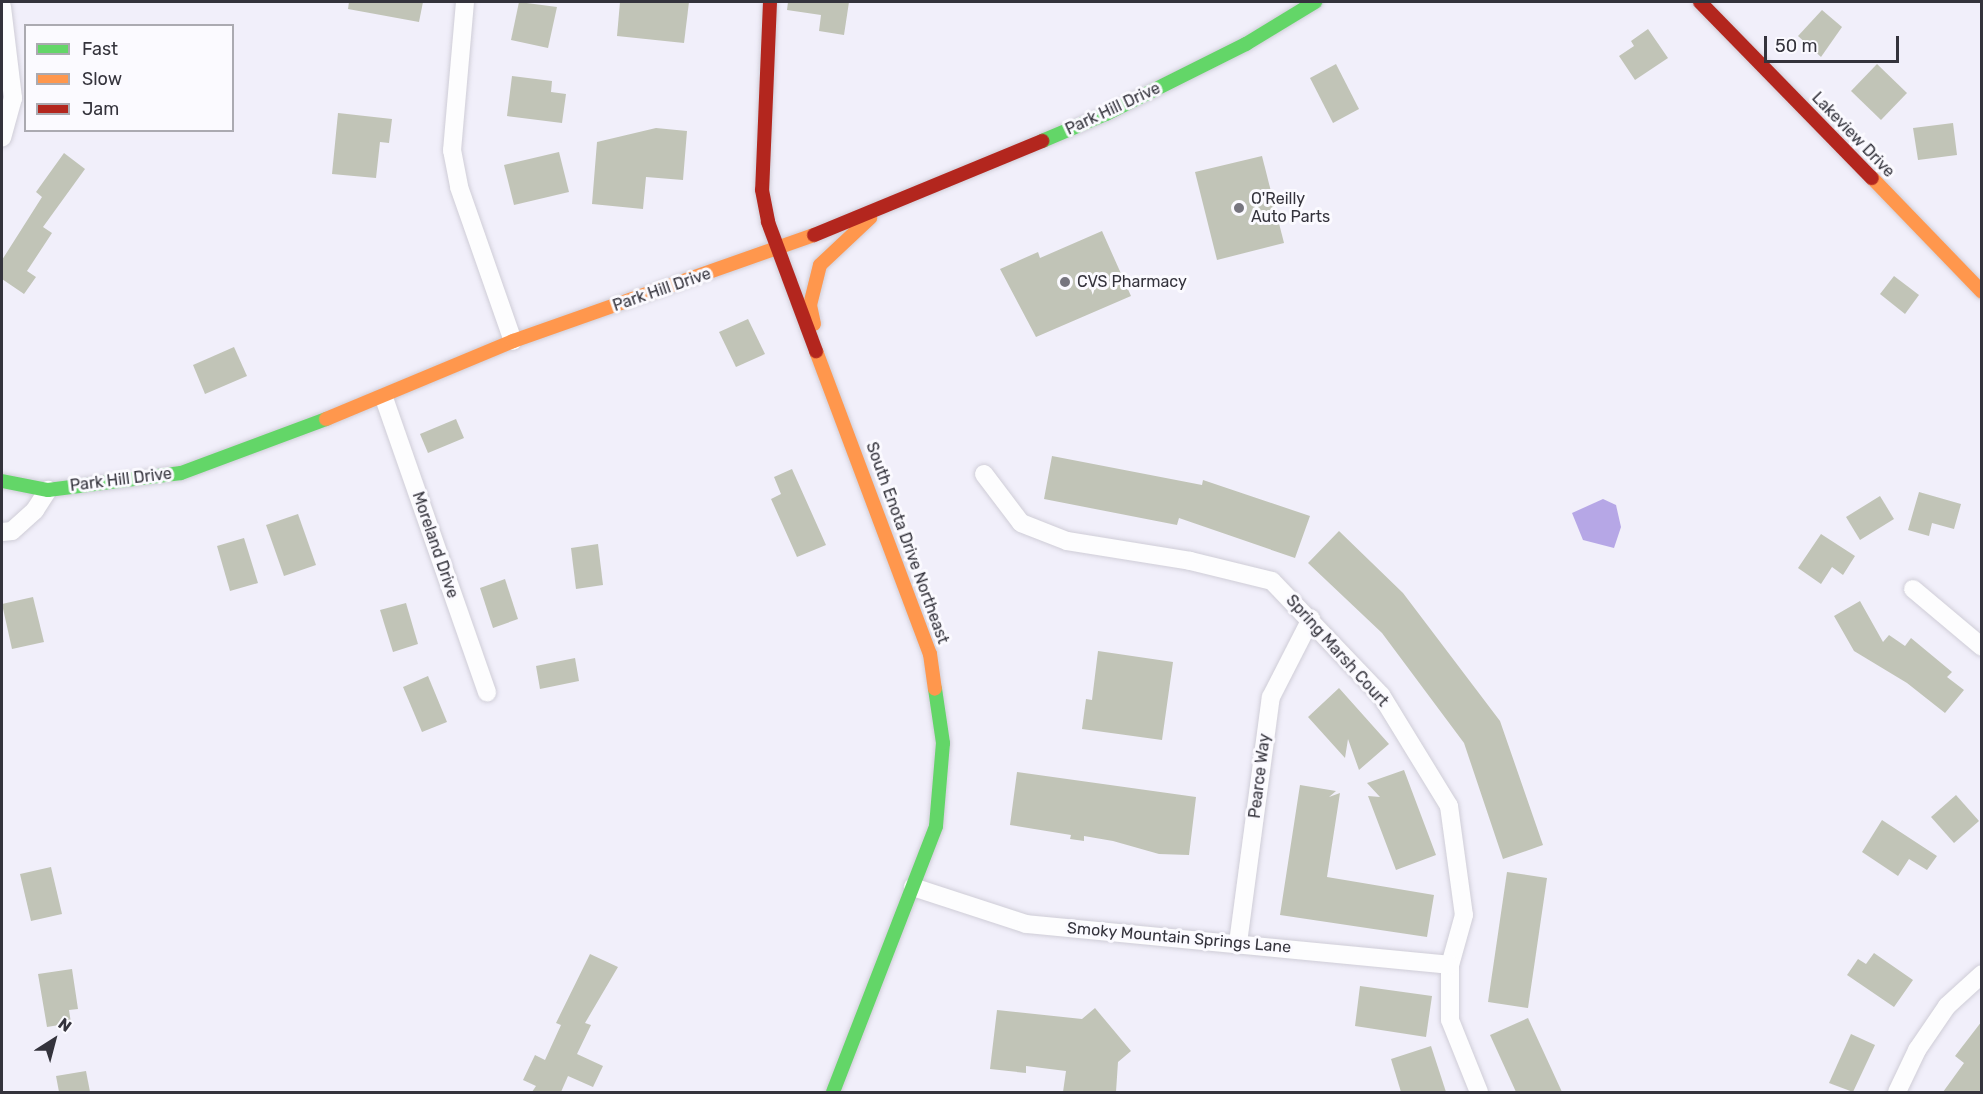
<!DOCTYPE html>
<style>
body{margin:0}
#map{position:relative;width:1983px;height:1094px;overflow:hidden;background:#f1effa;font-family:Rubik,sans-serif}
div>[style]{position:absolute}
.water>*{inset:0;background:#b6a7e6}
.building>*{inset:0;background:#c1c4b7}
.roads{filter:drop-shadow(0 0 2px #cfcdd7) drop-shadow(0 0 2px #cfcdd7)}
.street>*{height:18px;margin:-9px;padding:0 9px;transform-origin:9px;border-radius:9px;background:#fdfdfe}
.fast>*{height:14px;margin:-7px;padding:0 7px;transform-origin:7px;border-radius:7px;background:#63d668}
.slow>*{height:14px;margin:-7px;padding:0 7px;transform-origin:7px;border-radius:7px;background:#ff974d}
.jam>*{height:14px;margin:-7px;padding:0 7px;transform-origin:7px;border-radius:7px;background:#b3261e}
.dots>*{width:16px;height:16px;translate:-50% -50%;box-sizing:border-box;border:3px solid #fbfaff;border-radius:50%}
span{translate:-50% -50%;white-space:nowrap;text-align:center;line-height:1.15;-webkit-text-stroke:6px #fbfaff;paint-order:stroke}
.street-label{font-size:16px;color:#34333c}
.poi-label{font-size:16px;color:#34333c}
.left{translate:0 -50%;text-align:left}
.frame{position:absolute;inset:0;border:3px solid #34333c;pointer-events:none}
.legend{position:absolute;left:24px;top:24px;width:210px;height:108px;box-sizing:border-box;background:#fbfaff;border:2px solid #abaab1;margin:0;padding:8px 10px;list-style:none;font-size:18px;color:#34333c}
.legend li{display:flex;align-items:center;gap:12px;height:30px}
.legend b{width:30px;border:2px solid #abaab1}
.north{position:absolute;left:24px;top:1010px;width:60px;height:60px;-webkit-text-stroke:4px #fbfaff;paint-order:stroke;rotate:36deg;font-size:16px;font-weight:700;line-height:24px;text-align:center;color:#34333c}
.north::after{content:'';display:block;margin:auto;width:21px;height:27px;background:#34333c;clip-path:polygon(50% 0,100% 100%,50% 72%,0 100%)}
.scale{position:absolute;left:1764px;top:36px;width:135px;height:27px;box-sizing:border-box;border:3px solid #34333c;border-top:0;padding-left:8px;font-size:18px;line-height:21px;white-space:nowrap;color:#34333c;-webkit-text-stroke:4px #fbfaff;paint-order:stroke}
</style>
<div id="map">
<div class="water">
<div style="clip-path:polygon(1603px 499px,1616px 505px,1621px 527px,1614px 548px,1583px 540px,1572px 513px)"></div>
</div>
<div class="building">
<div style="clip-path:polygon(349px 2px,423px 2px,419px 22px,348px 9px)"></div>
<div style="clip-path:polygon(519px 2px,557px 7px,548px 48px,511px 40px)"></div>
<div style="clip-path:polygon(620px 2px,689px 2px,684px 43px,617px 36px)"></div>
<div style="clip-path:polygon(788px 2px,849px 2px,844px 35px,819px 31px,821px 15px,787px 10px)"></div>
<div style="clip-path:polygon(1822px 10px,1842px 27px,1821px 57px,1798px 36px)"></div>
<div style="clip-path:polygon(1648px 29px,1668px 58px,1635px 80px,1619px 56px,1634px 46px,1631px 41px)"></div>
<div style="clip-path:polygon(1336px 64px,1359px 109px,1333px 123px,1310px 78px)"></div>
<div style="clip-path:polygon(1877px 64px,1907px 93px,1881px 120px,1851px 91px)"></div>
<div style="clip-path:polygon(512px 76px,552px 81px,551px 92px,566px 94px,562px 123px,507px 116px)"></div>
<div style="clip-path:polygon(338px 113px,392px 119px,389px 143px,380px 142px,376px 178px,332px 174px)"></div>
<div style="clip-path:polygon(1953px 123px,1957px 155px,1918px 160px,1913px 128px)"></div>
<div style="clip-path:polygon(656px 128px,687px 131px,683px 180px,646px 177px,643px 209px,592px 204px,597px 142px)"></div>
<div style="clip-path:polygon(559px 152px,569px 192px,514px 205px,504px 165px)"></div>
<div style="clip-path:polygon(64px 153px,85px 169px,43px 227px,52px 233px,27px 271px,36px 277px,24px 294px,2px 279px,2px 260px,42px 197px,36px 192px)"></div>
<div style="clip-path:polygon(1262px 156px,1284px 243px,1217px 260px,1195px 172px)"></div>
<div style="clip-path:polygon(1102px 231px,1131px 296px,1036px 337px,1000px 269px,1038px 252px,1040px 258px)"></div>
<div style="clip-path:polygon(1894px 276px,1919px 295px,1905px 314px,1880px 294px)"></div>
<div style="clip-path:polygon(748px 319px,765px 354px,736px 367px,719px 332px)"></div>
<div style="clip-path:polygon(234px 347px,247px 376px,205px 394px,193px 365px)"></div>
<div style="clip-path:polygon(456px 419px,464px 438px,428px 453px,420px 434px)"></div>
<div style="clip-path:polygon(1052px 456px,1202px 485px,1203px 480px,1310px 516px,1295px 558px,1179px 518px,1177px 525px,1044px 499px)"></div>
<div style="clip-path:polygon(792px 469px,826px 545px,797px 557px,771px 499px,781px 494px,774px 477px)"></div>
<div style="clip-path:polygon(1919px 492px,1961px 504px,1954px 529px,1932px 523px,1929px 536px,1908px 530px)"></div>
<div style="clip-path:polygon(1880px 496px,1894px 519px,1860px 540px,1846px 517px)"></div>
<div style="clip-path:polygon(298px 514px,316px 565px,284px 576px,266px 525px)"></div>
<div style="clip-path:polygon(1339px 531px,1403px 593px,1500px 721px,1543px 845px,1503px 859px,1464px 743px,1382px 633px,1308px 563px)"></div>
<div style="clip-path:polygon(1821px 534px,1855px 556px,1843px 575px,1832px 567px,1821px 584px,1798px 568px)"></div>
<div style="clip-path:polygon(244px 538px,258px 583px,230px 591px,217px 546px)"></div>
<div style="clip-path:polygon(598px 544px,603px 585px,576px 589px,571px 548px)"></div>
<div style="clip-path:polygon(505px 579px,518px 619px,493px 628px,480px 588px)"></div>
<div style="clip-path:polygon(33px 597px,44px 642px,12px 649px,2px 604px)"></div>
<div style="clip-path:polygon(1860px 601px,1883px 642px,1889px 635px,1905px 646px,1911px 638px,1952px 672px,1947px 677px,1964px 690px,1945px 713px,1907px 683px,1854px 651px,1834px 616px)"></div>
<div style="clip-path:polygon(406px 603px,418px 644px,393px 652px,380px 610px)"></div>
<div style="clip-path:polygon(1098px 651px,1173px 662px,1162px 740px,1082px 729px,1086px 699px,1092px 700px)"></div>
<div style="clip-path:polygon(575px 658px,579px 681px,540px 689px,536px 666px)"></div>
<div style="clip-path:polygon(428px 676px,447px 722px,422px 732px,403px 687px)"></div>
<div style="clip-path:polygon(1339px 688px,1389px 744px,1359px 770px,1348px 739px,1345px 758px,1308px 717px)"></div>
<div style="clip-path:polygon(1404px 770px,1436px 855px,1396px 870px,1368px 796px,1380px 797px,1367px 783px)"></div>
<div style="clip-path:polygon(1017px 772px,1196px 797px,1189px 855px,1159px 854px,1113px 841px,1084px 836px,1084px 841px,1070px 839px,1071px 835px,1010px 825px)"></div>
<div style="clip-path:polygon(1300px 785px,1336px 791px,1329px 797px,1340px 793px,1327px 877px,1434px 895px,1427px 937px,1280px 915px)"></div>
<div style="clip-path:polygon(1956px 795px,1979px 821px,1954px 843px,1931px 817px)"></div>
<div style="clip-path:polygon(1882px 820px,1937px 856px,1927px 870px,1909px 859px,1898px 876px,1862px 852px)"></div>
<div style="clip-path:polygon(51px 867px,62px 914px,31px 921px,20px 874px)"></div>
<div style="clip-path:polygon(1507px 872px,1547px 878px,1528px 1008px,1488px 1002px)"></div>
<div style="clip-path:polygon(1874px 953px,1913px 980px,1894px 1007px,1847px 975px,1858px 959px,1866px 964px)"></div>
<div style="clip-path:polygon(590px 954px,618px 967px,585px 1023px,591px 1025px,577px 1054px,603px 1066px,593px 1087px,568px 1076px,561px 1092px,532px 1092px,536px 1086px,523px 1080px,535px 1055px,545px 1060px,561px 1025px,556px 1023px)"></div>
<div style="clip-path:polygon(72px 969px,78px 1009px,69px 1010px,71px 1023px,47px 1027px,38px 974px)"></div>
<div style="clip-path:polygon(1360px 986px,1432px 996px,1426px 1037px,1355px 1026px)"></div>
<div style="clip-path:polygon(1095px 1008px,1131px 1051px,1118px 1062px,1116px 1092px,1063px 1092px,1066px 1071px,1026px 1066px,1026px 1073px,990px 1069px,997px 1010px,1082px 1019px)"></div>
<div style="clip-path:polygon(1528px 1018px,1562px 1092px,1516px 1092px,1490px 1035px)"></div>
<div style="clip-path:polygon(1982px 1021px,1982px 1092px,1943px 1092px,1964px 1063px,1955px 1056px)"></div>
<div style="clip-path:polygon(1851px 1034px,1875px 1045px,1853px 1092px,1829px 1083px)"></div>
<div style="clip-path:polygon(1431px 1046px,1446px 1092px,1401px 1092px,1391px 1059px)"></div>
<div style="clip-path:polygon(86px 1071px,90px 1092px,59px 1092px,56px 1076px)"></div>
</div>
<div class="roads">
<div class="street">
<div style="left:465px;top:2px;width:149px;rotate:95deg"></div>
<div style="left:452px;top:150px;width:38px;rotate:79deg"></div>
<div style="left:459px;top:187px;width:163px;rotate:70.7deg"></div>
<div style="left:2px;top:7px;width:92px;rotate:83.1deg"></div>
<div style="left:13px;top:98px;width:41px;rotate:105.4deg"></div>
<div style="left:384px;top:398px;width:312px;rotate:70.7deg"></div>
<div style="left:984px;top:474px;width:61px;rotate:52.9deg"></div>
<div style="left:1021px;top:523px;width:49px;rotate:21.4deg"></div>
<div style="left:1067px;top:541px;width:125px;rotate:9.2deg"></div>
<div style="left:1190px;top:561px;width:84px;rotate:13.7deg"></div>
<div style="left:1272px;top:581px;width:158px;rotate:46.3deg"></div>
<div style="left:1381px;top:695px;width:130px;rotate:58.5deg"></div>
<div style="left:1449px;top:806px;width:110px;rotate:82.2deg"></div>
<div style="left:1464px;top:915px;width:52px;rotate:105.6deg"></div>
<div style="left:1450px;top:965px;width:55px;rotate:90deg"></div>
<div style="left:1450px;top:1020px;width:78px;rotate:68.1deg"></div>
<div style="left:2px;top:532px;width:10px;rotate:-6deg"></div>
<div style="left:12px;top:531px;width:31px;rotate:-42deg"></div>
<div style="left:35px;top:510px;width:24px;rotate:-57deg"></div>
<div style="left:1913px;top:589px;width:90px;rotate:40deg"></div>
<div style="left:913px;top:887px;width:119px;rotate:18.1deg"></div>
<div style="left:1026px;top:924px;width:426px;rotate:5.5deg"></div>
<div style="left:1238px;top:943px;width:248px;rotate:-82.4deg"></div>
<div style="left:1271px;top:697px;width:88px;rotate:-62.9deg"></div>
<div style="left:1897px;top:1092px;width:47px;rotate:-64.5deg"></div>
<div style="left:1917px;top:1050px;width:53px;rotate:-55.7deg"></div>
<div style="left:1947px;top:1006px;width:47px;rotate:-42.4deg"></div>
</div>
<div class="fast">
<div style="left:1042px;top:141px;width:69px;rotate:-22.9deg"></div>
<div style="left:1106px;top:114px;width:157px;rotate:-26.6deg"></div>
<div style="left:1246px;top:44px;width:81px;rotate:-31.3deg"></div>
<div style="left:2px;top:481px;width:47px;rotate:11.1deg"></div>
<div style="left:48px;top:490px;width:134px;rotate:-7.3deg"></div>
<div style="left:181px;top:473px;width:155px;rotate:-20.4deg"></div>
<div style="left:833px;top:1092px;width:285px;rotate:-68.8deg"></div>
<div style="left:936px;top:826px;width:83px;rotate:-85.2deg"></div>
<div style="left:943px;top:743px;width:55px;rotate:-98.4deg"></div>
</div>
<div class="slow">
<div style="left:1872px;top:178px;width:158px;rotate:46deg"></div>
<div style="left:814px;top:324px;width:19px;rotate:-102deg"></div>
<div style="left:810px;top:305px;width:41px;rotate:-76deg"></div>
<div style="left:820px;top:265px;width:69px;rotate:-43.2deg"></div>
<div style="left:816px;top:351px;width:324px;rotate:69.4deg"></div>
<div style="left:930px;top:654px;width:35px;rotate:82deg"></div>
<div style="left:326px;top:419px;width:203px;rotate:-22.6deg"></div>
<div style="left:513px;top:341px;width:319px;rotate:-19.4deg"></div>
</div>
<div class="jam">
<div style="left:770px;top:2px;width:188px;rotate:92.4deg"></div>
<div style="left:762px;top:190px;width:33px;rotate:79deg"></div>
<div style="left:768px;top:222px;width:138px;rotate:69.6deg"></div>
<div style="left:1700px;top:2px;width:246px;rotate:45.7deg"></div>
<div style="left:814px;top:235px;width:247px;rotate:-22.4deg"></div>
</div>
</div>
<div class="dots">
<div style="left:1239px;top:208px;background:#76757e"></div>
<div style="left:1065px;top:282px;background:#76757e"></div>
</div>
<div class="street-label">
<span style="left:1113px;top:109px;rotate:-25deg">Park Hill Drive</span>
<span style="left:1853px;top:135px;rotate:46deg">Lakeview Drive</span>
<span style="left:662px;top:290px;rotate:-19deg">Park Hill Drive</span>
<span style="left:121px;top:480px;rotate:-7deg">Park Hill Drive</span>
<span style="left:907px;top:543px;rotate:70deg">South Enota Drive Northeast</span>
<span style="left:435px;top:545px;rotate:71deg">Moreland Drive</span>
<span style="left:1337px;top:651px;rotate:48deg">Spring Marsh Court</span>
<span style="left:1260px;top:776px;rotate:-83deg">Pearce Way</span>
<span style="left:1179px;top:938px;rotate:5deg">Smoky Mountain Springs Lane</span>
</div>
<div class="poi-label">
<span class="left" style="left:1251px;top:208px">O'Reilly<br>Auto Parts</span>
<span class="left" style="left:1077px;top:282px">CVS Pharmacy</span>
</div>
<div class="frame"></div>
<ul class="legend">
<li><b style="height:8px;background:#63d668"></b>Fast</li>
<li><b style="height:8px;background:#ff974d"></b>Slow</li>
<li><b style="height:8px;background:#b3261e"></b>Jam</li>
</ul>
<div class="north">N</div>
<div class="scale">50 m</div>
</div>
